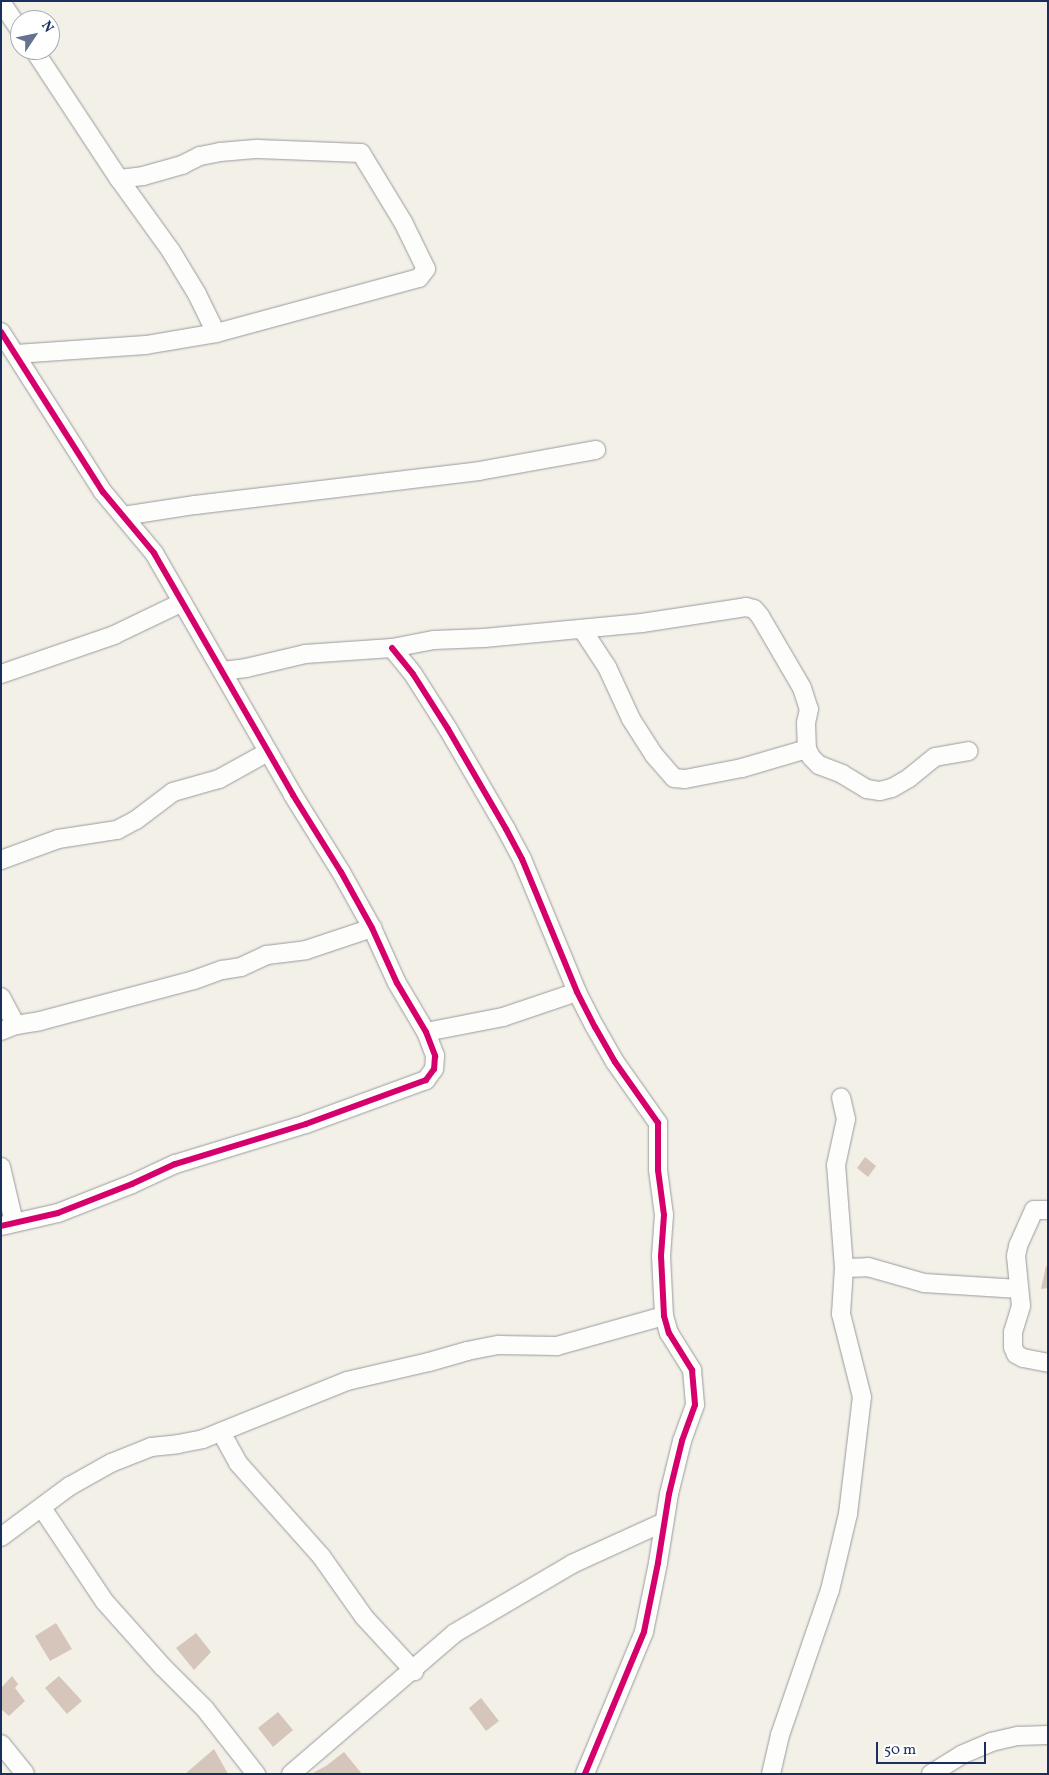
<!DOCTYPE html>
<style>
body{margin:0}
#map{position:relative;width:1049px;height:1775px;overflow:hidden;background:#f3f0e8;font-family:Vollkorn,serif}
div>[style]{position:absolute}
.building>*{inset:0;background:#d6c5bb}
.roads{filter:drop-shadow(0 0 1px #989a9d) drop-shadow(0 0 1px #989a9d)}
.minor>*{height:18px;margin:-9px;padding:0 9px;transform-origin:9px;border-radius:9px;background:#fdfdfc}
.cycleway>*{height:6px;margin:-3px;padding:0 3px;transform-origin:3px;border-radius:3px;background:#d6006c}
span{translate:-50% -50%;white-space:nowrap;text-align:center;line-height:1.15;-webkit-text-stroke:4px #fff;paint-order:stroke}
.frame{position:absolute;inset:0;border:2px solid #1b2f5e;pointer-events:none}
.north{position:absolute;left:10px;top:10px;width:50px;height:50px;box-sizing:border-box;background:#fff;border:1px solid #a4acbf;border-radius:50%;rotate:56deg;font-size:14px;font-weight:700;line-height:20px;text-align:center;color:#1b2f5e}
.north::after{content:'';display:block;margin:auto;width:18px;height:22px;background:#67738e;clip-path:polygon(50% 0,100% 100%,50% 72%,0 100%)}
.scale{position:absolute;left:876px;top:1742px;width:110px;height:22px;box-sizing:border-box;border:2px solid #1b2f5e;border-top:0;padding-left:6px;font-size:15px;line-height:18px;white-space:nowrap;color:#1b2f5e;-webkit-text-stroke:4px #fff;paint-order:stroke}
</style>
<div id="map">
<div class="building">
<div style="clip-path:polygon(865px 1157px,876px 1166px,868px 1177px,857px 1168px)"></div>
<div style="clip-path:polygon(1046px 1266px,1048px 1267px,1048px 1288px,1041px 1289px)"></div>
<div style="clip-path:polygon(56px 1623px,72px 1649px,50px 1661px,35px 1636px)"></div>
<div style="clip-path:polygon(196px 1633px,211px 1652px,194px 1670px,176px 1648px)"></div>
<div style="clip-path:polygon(12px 1676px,18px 1684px,15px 1688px,25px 1701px,9px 1716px,1px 1709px,1px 1688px)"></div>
<div style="clip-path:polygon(59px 1676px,82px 1701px,67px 1714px,45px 1688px)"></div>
<div style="clip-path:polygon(481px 1698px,499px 1721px,486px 1731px,469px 1708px)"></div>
<div style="clip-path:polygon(278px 1712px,293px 1730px,273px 1747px,258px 1728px)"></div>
<div style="clip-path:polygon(214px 1749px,228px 1774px,185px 1774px)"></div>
<div style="clip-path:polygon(344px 1752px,362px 1774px,311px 1774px,326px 1766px)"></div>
</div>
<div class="roads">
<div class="minor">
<div style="left:1px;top:2px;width:34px;rotate:56deg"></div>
<div style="left:119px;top:179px;width:24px;rotate:-7deg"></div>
<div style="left:143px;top:176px;width:41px;rotate:-15.8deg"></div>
<div style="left:182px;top:165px;width:20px;rotate:-27deg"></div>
<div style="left:200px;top:156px;width:20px;rotate:-11deg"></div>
<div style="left:220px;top:152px;width:38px;rotate:-5deg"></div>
<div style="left:258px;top:149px;width:103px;rotate:2.2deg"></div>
<div style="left:361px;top:153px;width:81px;rotate:58.7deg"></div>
<div style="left:403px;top:222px;width:52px;rotate:63.9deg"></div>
<div style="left:426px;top:269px;width:11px;rotate:128deg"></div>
<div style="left:419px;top:278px;width:210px;rotate:164.8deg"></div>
<div style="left:1px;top:332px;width:190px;rotate:57.5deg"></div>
<div style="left:103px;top:492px;width:80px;rotate:50.1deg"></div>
<div style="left:154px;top:553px;width:279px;rotate:60.1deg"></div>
<div style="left:293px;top:795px;width:91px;rotate:58.1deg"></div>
<div style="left:341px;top:872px;width:64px;rotate:61deg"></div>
<div style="left:372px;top:928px;width:60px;rotate:65.6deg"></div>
<div style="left:397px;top:983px;width:57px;rotate:59.4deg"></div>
<div style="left:426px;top:1032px;width:26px;rotate:69deg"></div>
<div style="left:435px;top:1056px;width:13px;rotate:94deg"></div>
<div style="left:434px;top:1069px;width:14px;rotate:126deg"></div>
<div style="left:426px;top:1080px;width:128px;rotate:159.9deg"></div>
<div style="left:306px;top:1124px;width:137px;rotate:163deg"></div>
<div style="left:175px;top:1164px;width:47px;rotate:155.1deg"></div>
<div style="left:132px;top:1184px;width:79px;rotate:158.6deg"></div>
<div style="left:58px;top:1213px;width:58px;rotate:167.2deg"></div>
<div style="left:16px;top:354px;width:130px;rotate:-4deg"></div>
<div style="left:146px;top:345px;width:71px;rotate:-9.7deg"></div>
<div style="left:216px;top:333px;width:43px;rotate:-116deg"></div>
<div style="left:197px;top:294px;width:50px;rotate:-121.2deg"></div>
<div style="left:171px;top:251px;width:89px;rotate:-125.8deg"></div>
<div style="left:119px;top:179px;width:154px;rotate:-123.4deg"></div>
<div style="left:123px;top:516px;width:73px;rotate:-8.7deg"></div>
<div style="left:195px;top:505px;width:286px;rotate:-6.8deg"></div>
<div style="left:479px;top:471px;width:119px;rotate:-10.2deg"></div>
<div style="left:582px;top:629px;width:45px;rotate:56.7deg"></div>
<div style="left:607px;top:667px;width:57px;rotate:65.2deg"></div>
<div style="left:631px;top:719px;width:43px;rotate:57.4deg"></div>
<div style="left:654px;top:755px;width:30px;rotate:49deg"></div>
<div style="left:674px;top:778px;width:11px;rotate:5deg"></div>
<div style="left:685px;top:779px;width:58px;rotate:-10.9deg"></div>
<div style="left:742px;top:768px;width:68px;rotate:-16.3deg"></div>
<div style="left:392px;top:648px;width:33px;rotate:51deg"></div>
<div style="left:413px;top:674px;width:65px;rotate:57.5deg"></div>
<div style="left:448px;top:729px;width:116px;rotate:59.9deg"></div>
<div style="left:506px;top:829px;width:34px;rotate:62deg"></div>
<div style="left:522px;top:859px;width:144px;rotate:67.5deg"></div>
<div style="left:577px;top:992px;width:39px;rotate:63deg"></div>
<div style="left:595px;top:1027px;width:40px;rotate:60.3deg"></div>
<div style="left:615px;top:1062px;width:75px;rotate:54.8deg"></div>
<div style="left:658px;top:1123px;width:47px;rotate:90deg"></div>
<div style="left:658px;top:1170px;width:45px;rotate:82.4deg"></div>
<div style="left:664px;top:1215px;width:41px;rotate:94.2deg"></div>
<div style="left:661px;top:1256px;width:60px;rotate:87.1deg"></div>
<div style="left:664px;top:1316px;width:18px;rotate:74deg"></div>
<div style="left:669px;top:1333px;width:44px;rotate:58.1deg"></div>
<div style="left:692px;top:1370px;width:35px;rotate:85deg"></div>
<div style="left:695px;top:1405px;width:38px;rotate:110deg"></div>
<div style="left:682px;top:1441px;width:55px;rotate:103.8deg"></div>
<div style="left:669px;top:1494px;width:70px;rotate:99.1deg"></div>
<div style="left:658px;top:1563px;width:70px;rotate:101.5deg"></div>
<div style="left:644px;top:1632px;width:154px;rotate:112.6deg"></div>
<div style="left:222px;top:671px;width:24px;rotate:-7deg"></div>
<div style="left:246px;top:668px;width:61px;rotate:-13.3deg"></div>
<div style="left:305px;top:654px;width:87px;rotate:-3.9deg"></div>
<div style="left:392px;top:648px;width:43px;rotate:-10.8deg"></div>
<div style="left:434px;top:640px;width:50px;rotate:-2.3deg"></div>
<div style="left:484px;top:638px;width:159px;rotate:-5.4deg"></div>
<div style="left:642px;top:623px;width:105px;rotate:-8.7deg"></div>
<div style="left:746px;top:607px;width:8px;rotate:14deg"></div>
<div style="left:754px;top:609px;width:9px;rotate:49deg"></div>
<div style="left:760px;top:616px;width:83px;rotate:59.7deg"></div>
<div style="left:802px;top:688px;width:22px;rotate:72deg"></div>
<div style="left:809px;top:709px;width:14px;rotate:102deg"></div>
<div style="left:806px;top:723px;width:26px;rotate:88deg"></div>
<div style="left:807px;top:749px;width:9px;rotate:63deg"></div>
<div style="left:811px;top:757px;width:11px;rotate:45deg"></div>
<div style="left:819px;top:765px;width:25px;rotate:21deg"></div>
<div style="left:842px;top:774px;width:29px;rotate:31deg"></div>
<div style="left:867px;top:789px;width:13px;rotate:9deg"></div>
<div style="left:880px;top:791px;width:12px;rotate:-14deg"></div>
<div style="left:892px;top:788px;width:20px;rotate:-30deg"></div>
<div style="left:909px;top:778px;width:33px;rotate:-39deg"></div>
<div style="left:935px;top:757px;width:34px;rotate:-10deg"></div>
<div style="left:1px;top:674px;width:120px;rotate:-19deg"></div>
<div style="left:114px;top:635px;width:76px;rotate:-25.6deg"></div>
<div style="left:1px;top:860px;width:61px;rotate:-20.2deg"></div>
<div style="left:58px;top:839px;width:60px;rotate:-8.7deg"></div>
<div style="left:117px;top:830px;width:21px;rotate:-28deg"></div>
<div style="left:136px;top:820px;width:46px;rotate:-37.1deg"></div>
<div style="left:173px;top:792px;width:48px;rotate:-15.8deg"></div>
<div style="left:219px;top:779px;width:56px;rotate:-28.9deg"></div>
<div style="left:1px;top:997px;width:32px;rotate:62deg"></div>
<div style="left:1px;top:1031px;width:16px;rotate:-22deg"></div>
<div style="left:16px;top:1025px;width:24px;rotate:-9deg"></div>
<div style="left:40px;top:1021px;width:159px;rotate:-14.9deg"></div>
<div style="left:194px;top:980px;width:30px;rotate:-20deg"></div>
<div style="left:222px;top:970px;width:19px;rotate:-9deg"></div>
<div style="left:241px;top:967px;width:29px;rotate:-25deg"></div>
<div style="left:267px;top:955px;width:39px;rotate:-7deg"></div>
<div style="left:306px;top:950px;width:70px;rotate:-18.4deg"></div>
<div style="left:426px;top:1032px;width:78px;rotate:-11deg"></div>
<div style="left:503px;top:1017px;width:78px;rotate:-18.7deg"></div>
<div style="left:1px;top:1167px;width:57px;rotate:76.7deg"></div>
<div style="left:1048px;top:1210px;width:14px;rotate:180deg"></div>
<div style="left:1034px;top:1210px;width:39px;rotate:114deg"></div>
<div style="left:1018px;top:1246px;width:10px;rotate:101deg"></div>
<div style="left:1016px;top:1256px;width:50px;rotate:84.3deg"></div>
<div style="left:1021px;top:1306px;width:27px;rotate:107deg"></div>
<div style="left:1013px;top:1332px;width:15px;rotate:90deg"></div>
<div style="left:1013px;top:1347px;width:8px;rotate:67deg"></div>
<div style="left:1016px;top:1354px;width:8px;rotate:30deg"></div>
<div style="left:1023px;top:1358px;width:25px;rotate:11deg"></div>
<div style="left:844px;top:1268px;width:24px;rotate:-2deg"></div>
<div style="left:868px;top:1267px;width:58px;rotate:15.9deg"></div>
<div style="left:924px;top:1283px;width:95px;rotate:3.6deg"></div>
<div style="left:221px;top:1432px;width:35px;rotate:61deg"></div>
<div style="left:238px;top:1463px;width:125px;rotate:48.3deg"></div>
<div style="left:321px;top:1556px;width:75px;rotate:54.8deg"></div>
<div style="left:364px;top:1617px;width:74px;rotate:47.2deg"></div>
<div style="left:42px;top:1508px;width:113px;rotate:56.2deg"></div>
<div style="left:105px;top:1602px;width:87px;rotate:48.3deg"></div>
<div style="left:163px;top:1667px;width:59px;rotate:45deg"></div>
<div style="left:205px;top:1709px;width:83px;rotate:51.9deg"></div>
<div style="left:1px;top:1537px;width:86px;rotate:-36.5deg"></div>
<div style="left:70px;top:1486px;width:47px;rotate:-29.3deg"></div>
<div style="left:111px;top:1463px;width:43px;rotate:-21.8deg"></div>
<div style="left:151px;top:1447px;width:27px;rotate:-6deg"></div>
<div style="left:178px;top:1444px;width:25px;rotate:-11deg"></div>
<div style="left:203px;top:1439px;width:155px;rotate:-21.9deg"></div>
<div style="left:347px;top:1381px;width:84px;rotate:-13deg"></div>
<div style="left:429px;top:1362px;width:40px;rotate:-16deg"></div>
<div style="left:467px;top:1351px;width:33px;rotate:-11deg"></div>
<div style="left:499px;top:1345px;width:58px;rotate:1deg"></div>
<div style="left:557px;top:1346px;width:111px;rotate:-15.7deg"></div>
<div style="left:1px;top:1744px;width:38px;rotate:51deg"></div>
<div style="left:291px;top:1774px;width:216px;rotate:-40.7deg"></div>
<div style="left:455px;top:1633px;width:136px;rotate:-30.5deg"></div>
<div style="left:572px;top:1564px;width:101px;rotate:-24.5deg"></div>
<div style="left:771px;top:1774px;width:40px;rotate:-77deg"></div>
<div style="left:780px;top:1735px;width:153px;rotate:-71deg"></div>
<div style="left:830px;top:1590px;width:78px;rotate:-76.7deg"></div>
<div style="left:848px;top:1514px;width:118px;rotate:-83.2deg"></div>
<div style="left:862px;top:1397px;width:86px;rotate:-104.2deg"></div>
<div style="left:841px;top:1314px;width:46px;rotate:-86.3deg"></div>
<div style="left:844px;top:1268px;width:103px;rotate:-94.4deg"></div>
<div style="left:836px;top:1165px;width:47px;rotate:-77.7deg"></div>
<div style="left:846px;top:1119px;width:22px;rotate:-103deg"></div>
<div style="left:931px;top:1774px;width:36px;rotate:-32deg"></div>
<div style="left:961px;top:1755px;width:33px;rotate:-23deg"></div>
<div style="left:991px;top:1742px;width:28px;rotate:-13deg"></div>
<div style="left:1018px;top:1736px;width:30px;rotate:-2deg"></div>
</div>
</div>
<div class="cycleway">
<div style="left:1px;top:332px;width:190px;rotate:57.5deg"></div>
<div style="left:103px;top:492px;width:80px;rotate:50.1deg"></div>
<div style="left:154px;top:553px;width:279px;rotate:60.1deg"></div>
<div style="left:293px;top:795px;width:91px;rotate:58.1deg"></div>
<div style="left:341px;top:872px;width:64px;rotate:61deg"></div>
<div style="left:372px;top:928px;width:60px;rotate:65.6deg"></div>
<div style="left:397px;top:983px;width:57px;rotate:59.4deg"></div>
<div style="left:426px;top:1032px;width:26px;rotate:69deg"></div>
<div style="left:435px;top:1056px;width:13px;rotate:94deg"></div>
<div style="left:434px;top:1069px;width:14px;rotate:126deg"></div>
<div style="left:426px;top:1080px;width:128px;rotate:159.9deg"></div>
<div style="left:306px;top:1124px;width:137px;rotate:163deg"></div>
<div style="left:175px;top:1164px;width:47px;rotate:155.1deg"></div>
<div style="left:132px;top:1184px;width:79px;rotate:158.6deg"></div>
<div style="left:58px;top:1213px;width:58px;rotate:167.2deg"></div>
<div style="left:392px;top:648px;width:33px;rotate:51deg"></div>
<div style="left:413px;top:674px;width:65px;rotate:57.5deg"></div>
<div style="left:448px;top:729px;width:116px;rotate:59.9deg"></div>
<div style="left:506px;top:829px;width:34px;rotate:62deg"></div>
<div style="left:522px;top:859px;width:144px;rotate:67.5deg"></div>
<div style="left:577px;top:992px;width:39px;rotate:63deg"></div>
<div style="left:595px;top:1027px;width:40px;rotate:60.3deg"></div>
<div style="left:615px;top:1062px;width:75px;rotate:54.8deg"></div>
<div style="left:658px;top:1123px;width:47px;rotate:90deg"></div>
<div style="left:658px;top:1170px;width:45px;rotate:82.4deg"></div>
<div style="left:664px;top:1215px;width:41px;rotate:94.2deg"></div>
<div style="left:661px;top:1256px;width:60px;rotate:87.1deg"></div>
<div style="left:664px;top:1316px;width:18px;rotate:74deg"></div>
<div style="left:669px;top:1333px;width:44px;rotate:58.1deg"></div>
<div style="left:692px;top:1370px;width:35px;rotate:85deg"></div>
<div style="left:695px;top:1405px;width:38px;rotate:110deg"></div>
<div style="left:682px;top:1441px;width:55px;rotate:103.8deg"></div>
<div style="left:669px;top:1494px;width:70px;rotate:99.1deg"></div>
<div style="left:658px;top:1563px;width:70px;rotate:101.5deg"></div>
<div style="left:644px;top:1632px;width:154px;rotate:112.6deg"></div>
</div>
<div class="frame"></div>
<div class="north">N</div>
<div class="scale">50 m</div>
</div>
